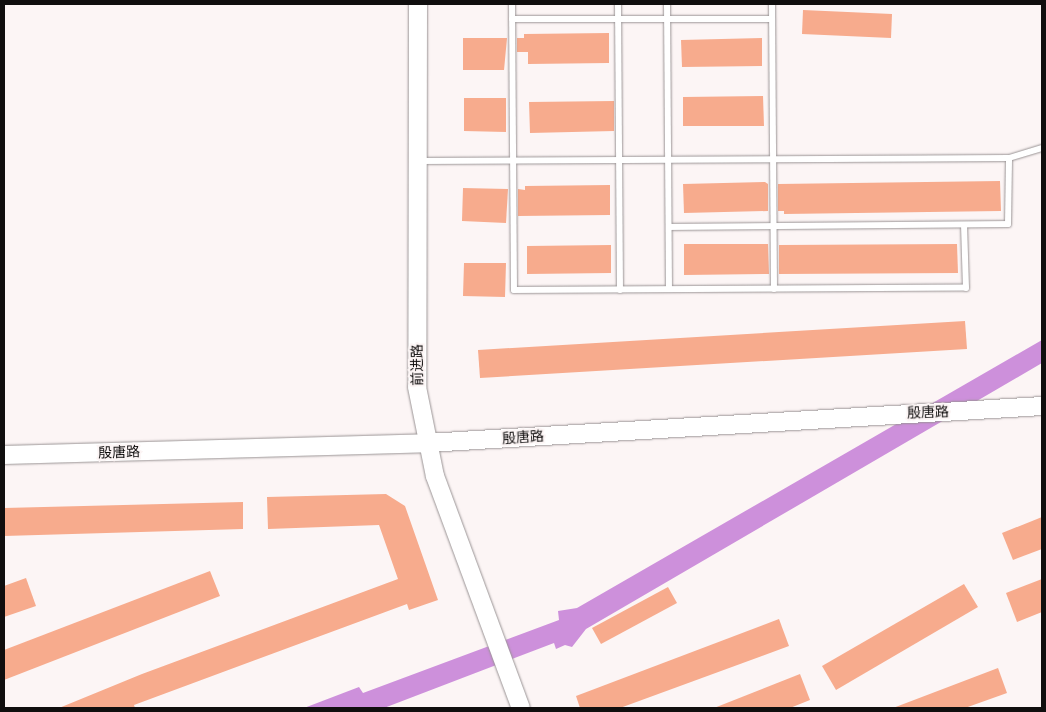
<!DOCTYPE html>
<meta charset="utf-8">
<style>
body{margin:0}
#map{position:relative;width:1046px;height:712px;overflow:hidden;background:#fcf5f5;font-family:Raleway,"Noto Sans SC",sans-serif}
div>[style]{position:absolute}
.water>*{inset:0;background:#cd90db}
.building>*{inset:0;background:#f7ab8d}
.roads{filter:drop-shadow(0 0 1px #9a9495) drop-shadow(0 0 1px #9a9495)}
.lane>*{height:6px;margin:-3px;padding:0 3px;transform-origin:3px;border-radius:3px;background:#fff}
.secondary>*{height:18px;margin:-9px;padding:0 9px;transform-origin:9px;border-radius:9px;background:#fff}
span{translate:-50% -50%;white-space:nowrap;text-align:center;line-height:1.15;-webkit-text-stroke:4px #fcf5f5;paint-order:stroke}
.street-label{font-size:14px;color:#100e0e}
.frame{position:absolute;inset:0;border:5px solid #100e0e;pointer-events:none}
</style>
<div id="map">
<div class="water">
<div style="clip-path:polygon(1042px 340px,1042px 363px,586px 629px,572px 647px,565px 645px,556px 649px,554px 643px,384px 708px,304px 708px,359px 687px,363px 693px,559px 620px,558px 611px,577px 608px)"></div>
</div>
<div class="building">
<div style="clip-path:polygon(803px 10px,892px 14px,891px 38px,802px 34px)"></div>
<div style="clip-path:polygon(609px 33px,609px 63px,528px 64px,528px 52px,517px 52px,517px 38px,524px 38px,524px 34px)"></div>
<div style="clip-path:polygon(463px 38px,507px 38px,504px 70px,463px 70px)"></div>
<div style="clip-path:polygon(762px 38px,762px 66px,682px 67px,681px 40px)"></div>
<div style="clip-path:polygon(763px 96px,764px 126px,683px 126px,683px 97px)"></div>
<div style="clip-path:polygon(464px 98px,506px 98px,506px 132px,464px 131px)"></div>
<div style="clip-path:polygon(614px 101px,614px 131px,530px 133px,529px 102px)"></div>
<div style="clip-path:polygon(1000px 181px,1001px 211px,784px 214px,784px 211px,778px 211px,778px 184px)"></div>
<div style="clip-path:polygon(765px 182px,768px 184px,768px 211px,684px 213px,683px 184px)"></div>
<div style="clip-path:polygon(610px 185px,610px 215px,518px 216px,518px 189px,525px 190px,525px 186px)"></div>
<div style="clip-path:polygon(463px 188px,508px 189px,506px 223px,462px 221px)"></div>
<div style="clip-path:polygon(684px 244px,768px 244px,769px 274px,684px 275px)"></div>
<div style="clip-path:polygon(957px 244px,958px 273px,779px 274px,779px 245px)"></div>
<div style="clip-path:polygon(611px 245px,611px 273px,527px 274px,527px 246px)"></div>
<div style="clip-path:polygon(464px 263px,506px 263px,505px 297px,463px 296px)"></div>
<div style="clip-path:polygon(965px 321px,967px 349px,480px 378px,478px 350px)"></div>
<div style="clip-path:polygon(386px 494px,405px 506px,438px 600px,409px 610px,407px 604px,134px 705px,135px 708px,59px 708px,142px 674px,398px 579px,379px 525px,268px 529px,267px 497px)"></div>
<div style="clip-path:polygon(243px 502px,243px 529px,4px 536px,4px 508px)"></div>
<div style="clip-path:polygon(1042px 517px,1042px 549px,1013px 560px,1002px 533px)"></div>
<div style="clip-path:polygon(210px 571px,220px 596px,4px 680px,4px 650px)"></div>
<div style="clip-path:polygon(26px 578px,36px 606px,4px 617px,4px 586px)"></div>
<div style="clip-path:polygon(1042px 579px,1042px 612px,1017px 622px,1006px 593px)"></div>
<div style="clip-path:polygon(964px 584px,978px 607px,836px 690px,822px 666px)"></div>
<div style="clip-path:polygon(668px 587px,677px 603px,601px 644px,592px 628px)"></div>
<div style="clip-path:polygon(779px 619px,789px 646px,620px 708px,580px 708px,576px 696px)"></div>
<div style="clip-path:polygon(998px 668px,1007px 693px,965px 708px,893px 708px)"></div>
<div style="clip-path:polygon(800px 674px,810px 700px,790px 708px,714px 708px)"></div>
</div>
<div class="roads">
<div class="lane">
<div style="left:512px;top:4px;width:286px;rotate:89.6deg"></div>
<div style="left:514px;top:290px;width:452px;rotate:-0.3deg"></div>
<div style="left:966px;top:288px;width:63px;rotate:-91.8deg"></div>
<div style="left:618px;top:4px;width:286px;rotate:89.6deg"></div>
<div style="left:667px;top:4px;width:285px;rotate:89.6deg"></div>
<div style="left:772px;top:4px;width:285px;rotate:89.6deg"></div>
<div style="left:512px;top:19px;width:260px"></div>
<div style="left:420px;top:161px;width:589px;rotate:-0.29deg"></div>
<div style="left:1009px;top:158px;width:34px;rotate:-17deg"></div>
<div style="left:669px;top:227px;width:339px;rotate:-0.5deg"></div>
<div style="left:1008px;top:224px;width:66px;rotate:-89.1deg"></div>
</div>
<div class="secondary">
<div style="left:418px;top:4px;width:383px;rotate:90.1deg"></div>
<div style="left:417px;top:387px;width:91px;rotate:78.6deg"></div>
<div style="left:435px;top:476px;width:247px;rotate:69.7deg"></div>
<div style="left:4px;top:455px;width:423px;rotate:-1.6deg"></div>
<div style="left:427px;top:443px;width:616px;rotate:-3.44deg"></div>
</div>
</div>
<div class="street-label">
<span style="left:417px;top:365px;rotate:-91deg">前进路</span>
<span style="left:928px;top:412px;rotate:-2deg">殷唐路</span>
<span style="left:523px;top:437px;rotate:-4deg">殷唐路</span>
<span style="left:119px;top:452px;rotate:-2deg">殷唐路</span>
</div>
<div class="frame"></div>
</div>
